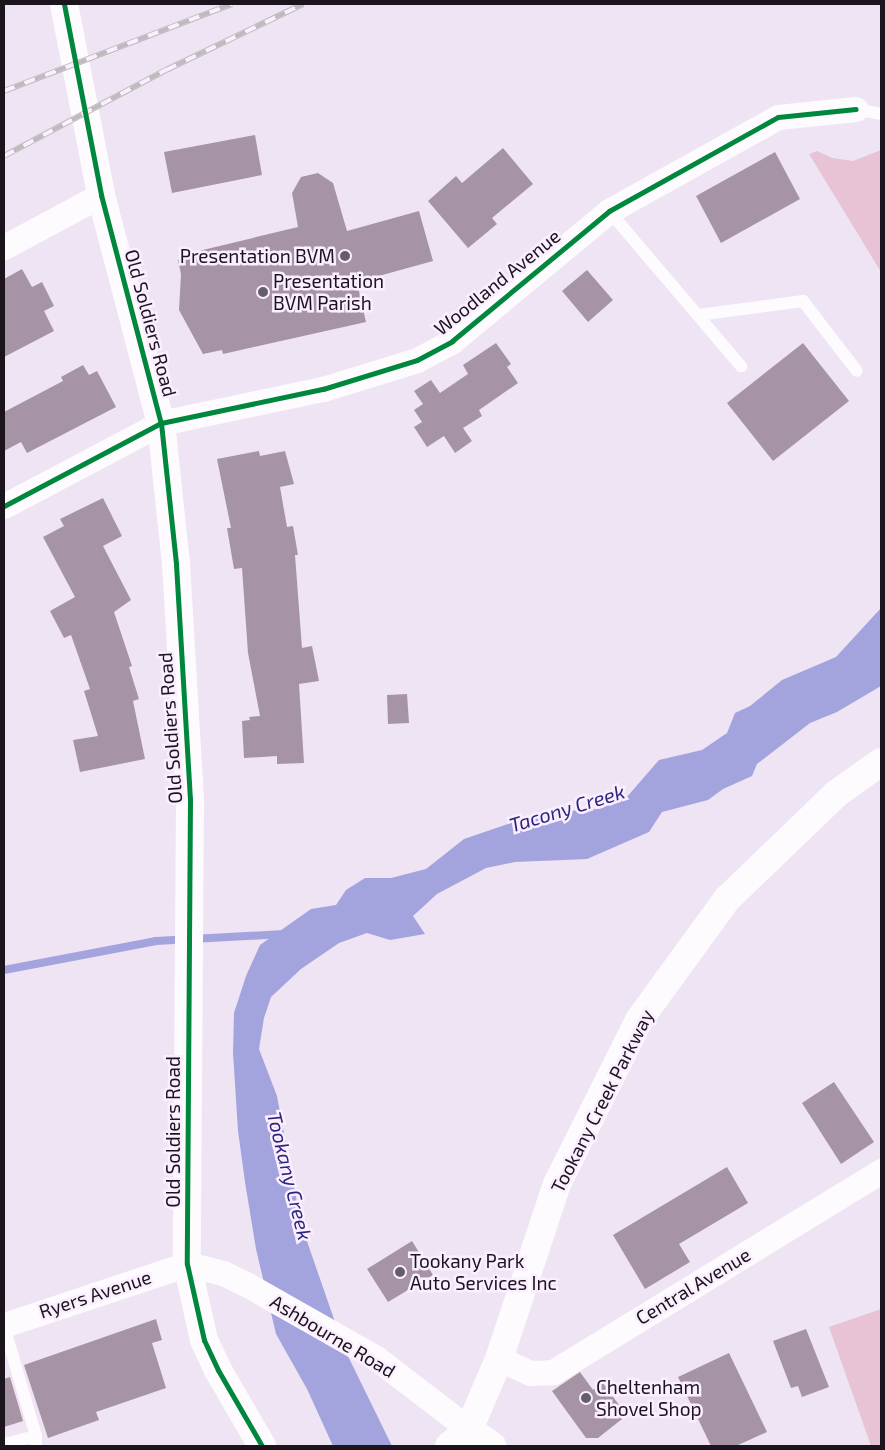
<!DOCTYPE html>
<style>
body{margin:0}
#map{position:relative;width:885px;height:1450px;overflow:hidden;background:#efe4f3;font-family:"Exo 2",sans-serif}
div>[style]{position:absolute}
.green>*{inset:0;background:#e8c2d5}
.water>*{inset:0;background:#a3a4de}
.stream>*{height:8px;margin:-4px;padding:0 4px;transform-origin:4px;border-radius:4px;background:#a3a4de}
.building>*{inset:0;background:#a694a5}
.service>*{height:12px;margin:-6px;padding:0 6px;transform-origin:6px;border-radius:6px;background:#fdfbfd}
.minor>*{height:25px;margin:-12.5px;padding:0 12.5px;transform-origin:12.5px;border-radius:12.5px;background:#fdfbfd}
.tertiary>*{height:28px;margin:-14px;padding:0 14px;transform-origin:14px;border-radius:14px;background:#fdfbfd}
.secondary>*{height:28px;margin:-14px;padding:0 14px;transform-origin:14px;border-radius:14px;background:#fdfbfd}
.rail>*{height:5.5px;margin-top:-2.75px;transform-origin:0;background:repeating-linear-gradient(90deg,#fbefff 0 11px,#bebbbe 0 22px);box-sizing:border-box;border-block:1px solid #bebbbe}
.cycleway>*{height:5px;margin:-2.5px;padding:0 2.5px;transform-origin:2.5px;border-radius:2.5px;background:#00873e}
.dots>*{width:14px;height:14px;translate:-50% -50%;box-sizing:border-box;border:2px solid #fbefff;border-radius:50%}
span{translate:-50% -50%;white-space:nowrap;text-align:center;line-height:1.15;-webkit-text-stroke:5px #fbefff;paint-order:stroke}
.poi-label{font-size:19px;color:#1b141d}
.right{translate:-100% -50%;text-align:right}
.left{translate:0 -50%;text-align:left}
.street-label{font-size:19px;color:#1b141d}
.water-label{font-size:20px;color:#2b257d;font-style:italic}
.frame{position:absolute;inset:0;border:5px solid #1b141d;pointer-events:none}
</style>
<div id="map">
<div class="green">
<div style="clip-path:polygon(881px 150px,881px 272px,809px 154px,817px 151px,832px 158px,853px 161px)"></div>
<div style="clip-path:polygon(881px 1309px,881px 1446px,871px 1446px,829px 1327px)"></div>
</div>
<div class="water">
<div style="clip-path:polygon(881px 608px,881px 686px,837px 712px,810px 723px,757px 764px,752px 776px,723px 789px,708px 800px,662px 812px,649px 832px,587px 859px,515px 862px,486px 868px,437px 894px,413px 916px,425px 934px,390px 940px,367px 933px,339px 943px,301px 969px,271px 997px,264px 1018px,259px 1049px,277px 1096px,301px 1224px,344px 1348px,392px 1446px,333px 1446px,307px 1389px,276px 1334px,256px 1249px,245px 1182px,238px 1131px,233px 1053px,234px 1013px,246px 976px,260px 945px,311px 909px,336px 905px,346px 890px,365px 878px,391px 878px,426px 869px,464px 839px,511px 823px,551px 812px,599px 809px,626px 798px,659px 760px,702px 750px,727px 733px,735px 713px,750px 706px,782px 680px,836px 657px)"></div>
</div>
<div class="stream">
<div style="left:4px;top:970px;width:155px;rotate:-10.8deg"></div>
<div style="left:156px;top:941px;width:128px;rotate:-3.1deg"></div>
</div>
<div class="building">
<div style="clip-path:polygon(255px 135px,262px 175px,172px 193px,164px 152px)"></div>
<div style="clip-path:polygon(503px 148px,533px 184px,492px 218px,497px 224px,468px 248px,428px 201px,456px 176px,462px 183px)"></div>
<div style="clip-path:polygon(775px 152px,800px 199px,721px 243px,696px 196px)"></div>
<div style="clip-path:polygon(318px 173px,333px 183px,347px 231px,419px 211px,433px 261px,357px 282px,366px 322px,223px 354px,222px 350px,203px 354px,179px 310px,181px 274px,178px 260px,183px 258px,182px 255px,298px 227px,292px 193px,301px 177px)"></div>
<div style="clip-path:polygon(22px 269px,32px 287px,42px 282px,54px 306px,44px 311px,54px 331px,4px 357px,4px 279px)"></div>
<div style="clip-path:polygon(587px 270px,613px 300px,588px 322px,562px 291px)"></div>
<div style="clip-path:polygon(496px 343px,511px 364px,507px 367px,518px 383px,479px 410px,482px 416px,463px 428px,472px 441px,455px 453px,444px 436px,427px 447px,414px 427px,422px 422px,414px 410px,423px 404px,414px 391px,431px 380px,440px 393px,468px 374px,463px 365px)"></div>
<div style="clip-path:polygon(803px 343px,849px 401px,773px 461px,727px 403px)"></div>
<div style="clip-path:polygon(83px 365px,89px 375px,97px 371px,116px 407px,27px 453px,21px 442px,4px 451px,4px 412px,63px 381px,61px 377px)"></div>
<div style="clip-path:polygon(259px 451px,260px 456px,285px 451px,294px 484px,280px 487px,287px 527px,293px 526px,298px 555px,295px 555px,302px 648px,312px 646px,319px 681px,299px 684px,304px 763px,277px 764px,277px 756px,244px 758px,242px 721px,250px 720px,249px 717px,260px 716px,248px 653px,242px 568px,234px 569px,227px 528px,231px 528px,217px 459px)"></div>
<div style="clip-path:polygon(103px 498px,122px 536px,103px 546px,131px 600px,114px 612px,132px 666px,129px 667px,139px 699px,133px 701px,145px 759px,80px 772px,73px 740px,98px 736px,84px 691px,90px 689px,71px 635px,64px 638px,50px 611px,75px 597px,43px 537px,64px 526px,60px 519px)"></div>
<div style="clip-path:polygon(407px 694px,409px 723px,388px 724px,387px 695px)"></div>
<div style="clip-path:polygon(834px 1082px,874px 1142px,841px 1164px,802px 1103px)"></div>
<div style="clip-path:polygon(727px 1167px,748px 1203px,679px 1244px,690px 1262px,645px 1289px,613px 1235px)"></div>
<div style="clip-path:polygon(412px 1241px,433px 1275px,388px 1302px,367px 1269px)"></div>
<div style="clip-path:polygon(156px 1319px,162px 1340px,152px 1343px,166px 1388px,96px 1412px,99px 1420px,48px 1438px,24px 1365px)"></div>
<div style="clip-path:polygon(806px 1329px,829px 1387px,802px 1397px,798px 1386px,791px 1388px,773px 1341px)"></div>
<div style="clip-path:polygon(729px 1353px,767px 1432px,736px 1446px,711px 1446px,678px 1377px)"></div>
<div style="clip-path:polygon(580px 1372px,593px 1390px,603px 1383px,619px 1405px,616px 1411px,622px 1419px,598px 1438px,586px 1438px,552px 1391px)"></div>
<div style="clip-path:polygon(10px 1377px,23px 1421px,4px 1427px,4px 1379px)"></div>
</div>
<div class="service">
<div style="left:856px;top:109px;width:25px;rotate:11deg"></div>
<div style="left:609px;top:211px;width:204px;rotate:49.6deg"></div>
<div style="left:698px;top:315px;width:106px;rotate:-7.6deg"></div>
<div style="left:803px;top:301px;width:88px;rotate:52.4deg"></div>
<div style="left:4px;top:1326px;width:115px;rotate:73.8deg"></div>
<div style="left:4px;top:1444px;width:33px;rotate:-14deg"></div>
<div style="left:36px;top:1436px;width:10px;rotate:90deg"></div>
</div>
<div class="minor">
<div style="left:4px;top:247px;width:110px;rotate:-28.2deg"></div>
<div style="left:4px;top:506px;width:178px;rotate:-27.9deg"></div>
<div style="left:161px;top:423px;width:166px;rotate:-11.9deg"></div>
<div style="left:323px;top:389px;width:98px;rotate:-17.1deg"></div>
<div style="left:417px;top:360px;width:40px;rotate:-28deg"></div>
<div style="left:452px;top:341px;width:204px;rotate:-39.6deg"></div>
<div style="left:609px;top:211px;width:193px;rotate:-29.1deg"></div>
<div style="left:778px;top:117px;width:78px;rotate:-5.9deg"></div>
<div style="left:4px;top:1325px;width:193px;rotate:-18.4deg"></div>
<div style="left:187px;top:1264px;width:37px;rotate:14deg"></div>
<div style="left:223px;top:1273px;width:25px;rotate:26deg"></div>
<div style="left:246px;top:1284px;width:150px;rotate:29.6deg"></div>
<div style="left:376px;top:1358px;width:117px;rotate:37.4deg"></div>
<div style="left:499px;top:1359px;width:34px;rotate:24deg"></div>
<div style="left:530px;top:1373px;width:23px;rotate:-2deg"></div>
<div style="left:553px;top:1372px;width:385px;rotate:-31.5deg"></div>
</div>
<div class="tertiary">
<div style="left:64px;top:4px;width:195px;rotate:79deg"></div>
<div style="left:101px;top:195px;width:236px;rotate:75.3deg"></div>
<div style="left:161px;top:423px;width:142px;rotate:83.9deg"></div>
<div style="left:176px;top:564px;width:235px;rotate:86.6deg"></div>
<div style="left:190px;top:799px;width:465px;rotate:90.4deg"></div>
<div style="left:187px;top:1264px;width:78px;rotate:77.4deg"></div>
<div style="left:204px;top:1340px;width:33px;rotate:65deg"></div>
<div style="left:218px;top:1370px;width:88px;rotate:59.9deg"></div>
<div style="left:469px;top:1429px;width:29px;rotate:36deg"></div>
</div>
<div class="secondary">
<div style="left:449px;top:1446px;width:26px;rotate:-40deg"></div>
<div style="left:469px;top:1429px;width:76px;rotate:-66.8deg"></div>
<div style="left:499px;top:1359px;width:184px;rotate:-71.7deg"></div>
<div style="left:557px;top:1184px;width:183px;rotate:-63.4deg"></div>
<div style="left:639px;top:1020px;width:150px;rotate:-54deg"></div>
<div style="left:727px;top:899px;width:151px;rotate:-43.9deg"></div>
<div style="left:836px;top:794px;width:55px;rotate:-35.4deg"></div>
</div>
<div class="rail">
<div style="left:4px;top:91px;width:244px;rotate:-20.9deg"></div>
<div style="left:4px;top:156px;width:183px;rotate:-28deg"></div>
<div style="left:166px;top:70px;width:152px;rotate:-25.7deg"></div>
</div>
<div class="cycleway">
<div style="left:64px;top:4px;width:195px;rotate:79deg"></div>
<div style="left:101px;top:195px;width:236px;rotate:75.3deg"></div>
<div style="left:161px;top:423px;width:142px;rotate:83.9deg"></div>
<div style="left:176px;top:564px;width:235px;rotate:86.6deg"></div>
<div style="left:190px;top:799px;width:465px;rotate:90.4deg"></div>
<div style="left:187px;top:1264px;width:78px;rotate:77.4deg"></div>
<div style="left:204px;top:1340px;width:33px;rotate:65deg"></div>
<div style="left:218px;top:1370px;width:88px;rotate:59.9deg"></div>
<div style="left:4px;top:506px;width:178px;rotate:-27.9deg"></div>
<div style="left:161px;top:423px;width:166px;rotate:-11.9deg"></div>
<div style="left:323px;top:389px;width:98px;rotate:-17.1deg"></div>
<div style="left:417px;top:360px;width:40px;rotate:-28deg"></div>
<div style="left:452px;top:341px;width:204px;rotate:-39.6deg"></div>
<div style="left:609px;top:211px;width:193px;rotate:-29.1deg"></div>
<div style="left:778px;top:117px;width:78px;rotate:-5.9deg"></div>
</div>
<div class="dots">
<div style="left:345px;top:256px;background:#655d68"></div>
<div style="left:263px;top:292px;background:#655d68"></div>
<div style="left:400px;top:1272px;background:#655d68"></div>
<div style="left:586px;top:1398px;background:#655d68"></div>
</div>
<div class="poi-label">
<span class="right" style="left:335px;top:256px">Presentation BVM</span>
<span class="left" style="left:273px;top:292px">Presentation<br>BVM Parish</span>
<span class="left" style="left:410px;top:1272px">Tookany Park<br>Auto Services Inc</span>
<span class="left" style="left:596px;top:1398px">Cheltenham<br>Shovel Shop</span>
</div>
<div class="street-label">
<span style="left:497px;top:282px;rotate:-39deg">Woodland Avenue</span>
<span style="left:151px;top:323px;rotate:75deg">Old Soldiers Road</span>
<span style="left:170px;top:728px;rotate:-94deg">Old Soldiers Road</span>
<span style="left:602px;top:1101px;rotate:-63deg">Tookany Creek Parkway</span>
<span style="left:173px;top:1132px;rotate:-90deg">Old Soldiers Road</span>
<span style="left:693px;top:1286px;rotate:-31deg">Central Avenue</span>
<span style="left:95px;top:1294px;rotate:-18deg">Ryers Avenue</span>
<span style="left:333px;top:1336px;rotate:31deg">Ashbourne Road</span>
</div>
<div class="water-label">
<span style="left:567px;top:808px;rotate:-17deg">Tacony Creek</span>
<span style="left:290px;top:1176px;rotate:76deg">Tookany Creek</span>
</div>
<div class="frame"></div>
</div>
